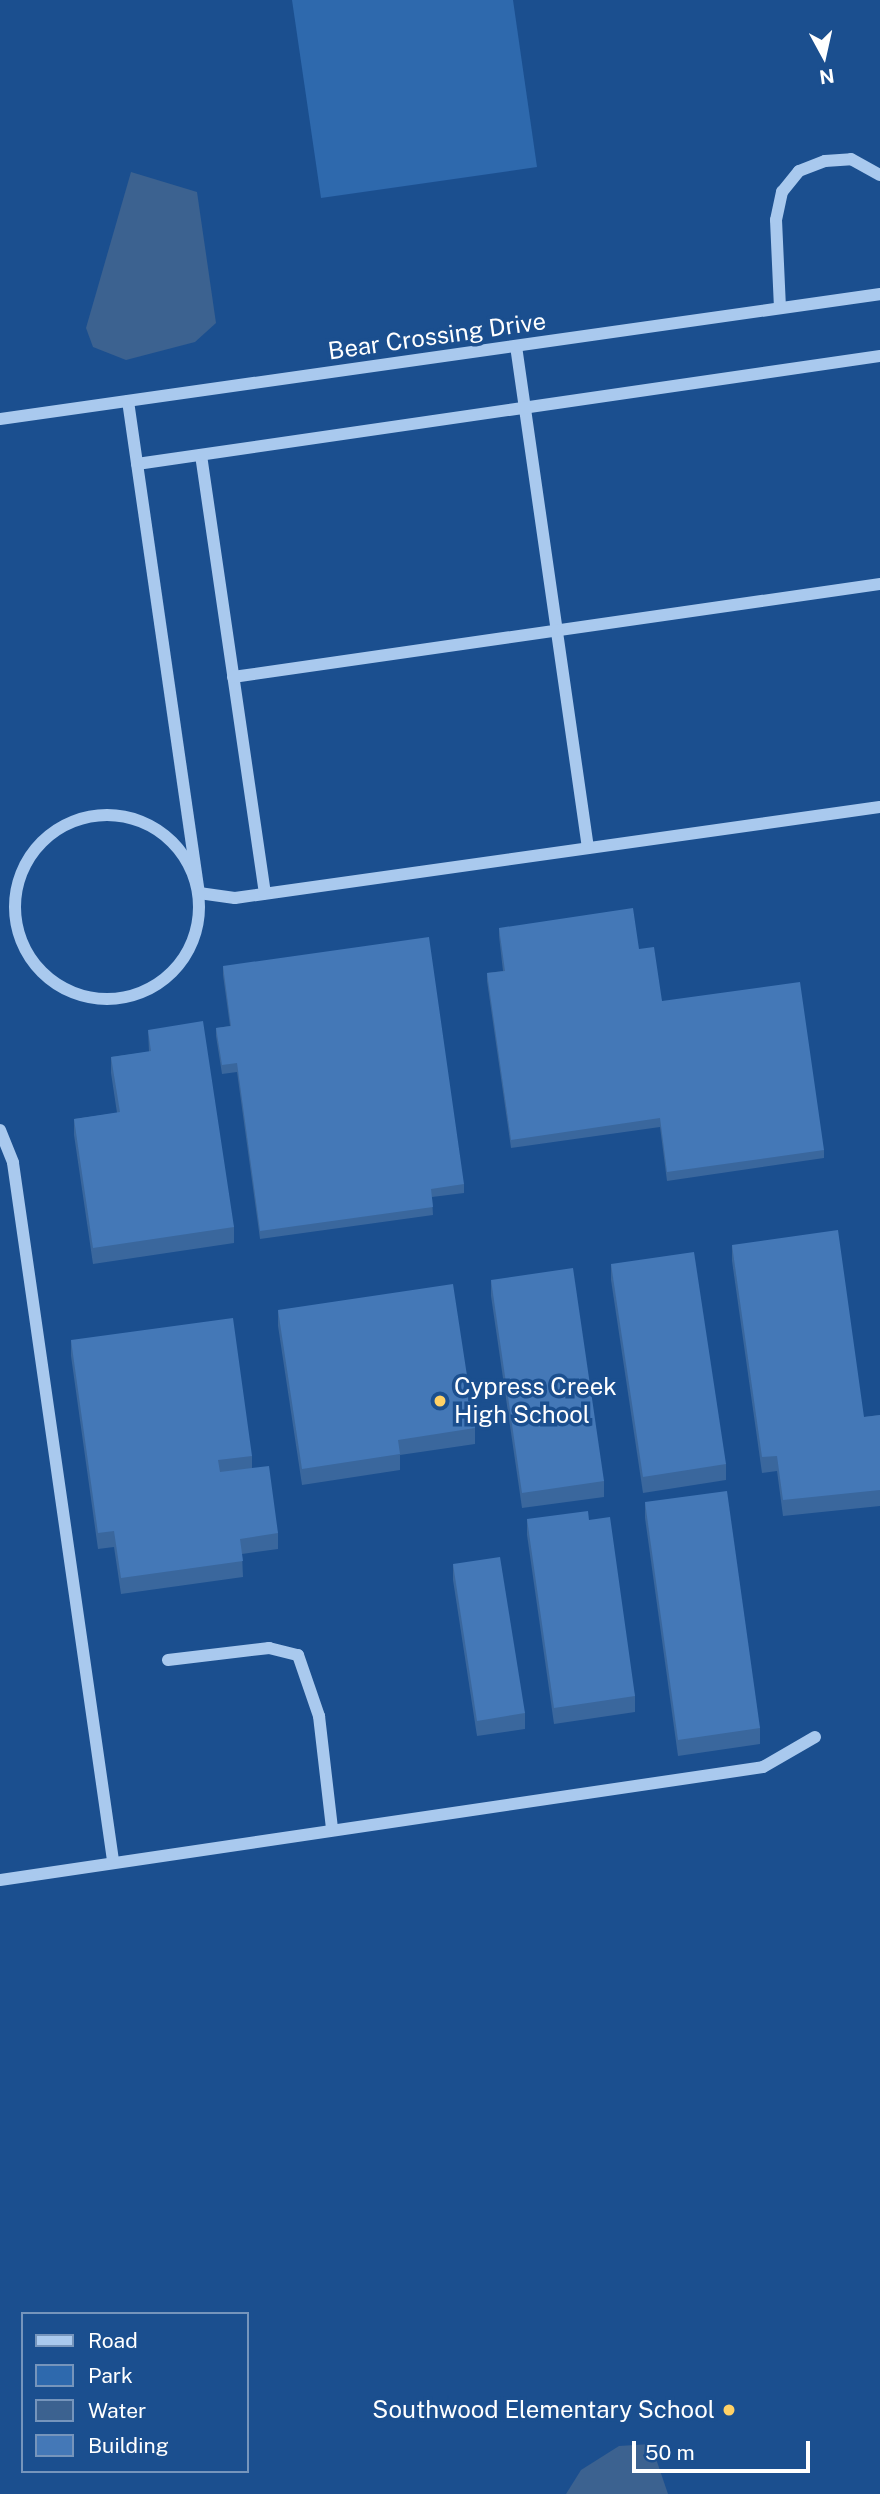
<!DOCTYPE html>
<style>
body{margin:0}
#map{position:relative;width:880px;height:2494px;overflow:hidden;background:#1b4f8f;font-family:"Public Sans",sans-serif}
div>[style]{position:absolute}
.green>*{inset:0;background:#2e69ad}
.water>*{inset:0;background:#3c6290}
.minor>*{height:12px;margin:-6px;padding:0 6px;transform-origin:6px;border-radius:6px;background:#a9c9ee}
.minor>.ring{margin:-6px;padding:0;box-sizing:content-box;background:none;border:12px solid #a9c9ee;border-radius:50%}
.wall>*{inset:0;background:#3a679d}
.building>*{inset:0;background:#4478b7}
.dots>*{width:19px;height:19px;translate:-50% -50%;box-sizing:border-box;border:4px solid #1b4f8f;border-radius:50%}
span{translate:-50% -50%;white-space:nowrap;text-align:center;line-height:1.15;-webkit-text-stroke:7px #1b4f8f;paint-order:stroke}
.street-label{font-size:24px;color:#fff}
.poi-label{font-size:24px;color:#fff}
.left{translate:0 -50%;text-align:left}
.right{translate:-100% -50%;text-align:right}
.legend{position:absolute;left:21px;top:2312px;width:228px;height:161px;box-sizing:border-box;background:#1b4f8f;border:2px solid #7695bc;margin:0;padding:9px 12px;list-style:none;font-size:21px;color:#fff}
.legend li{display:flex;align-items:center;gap:14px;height:35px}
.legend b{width:35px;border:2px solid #7695bc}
.north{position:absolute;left:789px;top:21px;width:70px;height:70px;-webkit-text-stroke:5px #1b4f8f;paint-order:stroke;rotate:172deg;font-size:19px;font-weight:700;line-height:28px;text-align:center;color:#fff}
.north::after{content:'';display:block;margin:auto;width:24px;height:32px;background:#fff;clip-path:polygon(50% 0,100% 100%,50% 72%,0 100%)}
.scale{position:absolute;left:632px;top:2441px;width:178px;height:32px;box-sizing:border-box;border:4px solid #fff;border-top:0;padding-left:9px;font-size:21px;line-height:24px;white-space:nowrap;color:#fff;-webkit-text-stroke:5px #1b4f8f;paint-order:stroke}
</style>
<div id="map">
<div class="green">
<div style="clip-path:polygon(292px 0,513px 0,537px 167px,321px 198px)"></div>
</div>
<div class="water">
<div style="clip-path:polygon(131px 172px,197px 192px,216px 323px,195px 342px,126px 360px,93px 347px,86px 328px)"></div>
<div style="clip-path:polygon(651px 2444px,668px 2494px,566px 2494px,581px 2470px,619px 2446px)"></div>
</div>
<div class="minor">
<div style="left:780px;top:308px;width:88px;rotate:-92.6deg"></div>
<div style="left:776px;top:220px;width:29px;rotate:-78deg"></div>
<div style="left:782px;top:192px;width:27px;rotate:-51deg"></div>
<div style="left:799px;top:171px;width:28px;rotate:-21deg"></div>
<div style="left:825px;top:161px;width:26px;rotate:-4deg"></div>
<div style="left:851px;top:159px;width:33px;rotate:29deg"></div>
<div style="left:516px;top:346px;width:507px;rotate:81.84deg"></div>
<div style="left:128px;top:401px;width:497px;rotate:81.8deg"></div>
<div style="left:199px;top:893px;width:36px;rotate:8deg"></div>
<div style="left:235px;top:898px;width:651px;rotate:-8.03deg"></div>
<div style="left:0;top:419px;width:889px;rotate:-8.08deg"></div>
<div style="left:201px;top:455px;width:443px;rotate:81.7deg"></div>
<div style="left:137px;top:464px;width:751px;rotate:-8.27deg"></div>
<div style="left:233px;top:677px;width:654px;rotate:-8.18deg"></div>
<div class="ring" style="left:15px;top:815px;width:172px;height:172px"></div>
<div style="left:0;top:1130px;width:35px;rotate:68deg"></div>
<div style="left:13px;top:1163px;width:704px;rotate:81.84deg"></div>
<div style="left:168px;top:1660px;width:102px;rotate:-6.8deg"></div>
<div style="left:269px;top:1648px;width:30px;rotate:14deg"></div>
<div style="left:298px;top:1655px;width:65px;rotate:71deg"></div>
<div style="left:319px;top:1716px;width:114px;rotate:83.4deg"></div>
<div style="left:0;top:1880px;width:771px;rotate:-8.42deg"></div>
<div style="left:763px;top:1767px;width:60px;rotate:-30deg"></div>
</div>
<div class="wall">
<div style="clip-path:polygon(499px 928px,639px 949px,662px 1001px,824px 1150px,824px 1158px,667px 1181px,660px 1127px,511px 1148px,487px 981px,487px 973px,503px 971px,499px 936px)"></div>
<div style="clip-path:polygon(223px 966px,464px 1184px,464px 1193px,432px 1197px,433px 1215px,260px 1239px,237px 1072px,222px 1074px,216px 1036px,216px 1028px,230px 1026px,223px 975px)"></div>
<div style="clip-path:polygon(148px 1030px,234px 1227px,234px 1243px,93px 1264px,74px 1135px,74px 1119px,117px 1113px,111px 1073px,111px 1057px,149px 1052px)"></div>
<div style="clip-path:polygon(732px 1245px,864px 1417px,880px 1415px,880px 1506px,783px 1516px,777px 1471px,762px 1473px,732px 1261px)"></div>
<div style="clip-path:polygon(611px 1264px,726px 1464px,726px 1480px,643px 1493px,611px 1280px)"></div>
<div style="clip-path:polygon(491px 1280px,604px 1481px,604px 1497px,522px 1508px,491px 1296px)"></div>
<div style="clip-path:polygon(278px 1310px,475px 1428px,475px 1444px,400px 1455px,400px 1470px,302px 1485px,278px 1326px)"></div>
<div style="clip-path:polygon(71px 1340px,252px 1456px,252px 1468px,278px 1533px,278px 1549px,242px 1554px,243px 1577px,121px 1594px,114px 1547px,98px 1549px,71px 1356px)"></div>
<div style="clip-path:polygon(645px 1502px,760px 1728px,760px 1744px,678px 1756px,645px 1518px)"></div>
<div style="clip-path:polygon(527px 1519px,589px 1520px,635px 1696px,635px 1712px,554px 1724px,527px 1535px)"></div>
<div style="clip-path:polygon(453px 1564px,525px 1713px,525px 1729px,477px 1736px,453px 1580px)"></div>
</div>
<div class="building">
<div style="clip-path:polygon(633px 908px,639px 949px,654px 947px,662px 1001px,800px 982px,824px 1150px,667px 1172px,660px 1118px,511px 1140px,487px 973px,505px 971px,499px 928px)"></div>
<div style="clip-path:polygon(429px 937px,464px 1184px,431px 1189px,433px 1207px,260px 1231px,237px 1063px,222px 1065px,216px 1028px,231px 1026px,223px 966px)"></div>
<div style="clip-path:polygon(203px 1021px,234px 1227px,93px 1248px,74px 1119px,120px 1112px,111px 1057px,151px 1051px,148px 1030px)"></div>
<div style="clip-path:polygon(838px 1230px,864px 1417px,880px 1415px,880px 1490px,783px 1500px,777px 1456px,762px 1457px,732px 1245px)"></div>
<div style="clip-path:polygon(694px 1252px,726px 1464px,643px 1477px,611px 1264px)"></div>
<div style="clip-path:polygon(573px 1268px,604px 1481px,522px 1493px,491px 1280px)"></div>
<div style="clip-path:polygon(453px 1284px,475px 1428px,398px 1440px,400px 1454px,302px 1469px,278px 1310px)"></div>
<div style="clip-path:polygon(233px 1318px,252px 1456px,218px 1460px,220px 1472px,269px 1466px,278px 1533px,240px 1539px,243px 1561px,121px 1578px,114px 1531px,98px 1533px,71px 1340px)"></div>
<div style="clip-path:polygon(727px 1491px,760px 1728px,678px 1740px,645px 1502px)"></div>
<div style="clip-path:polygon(588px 1511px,589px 1520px,610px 1517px,635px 1696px,554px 1708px,527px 1519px)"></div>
<div style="clip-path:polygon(500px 1557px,525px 1713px,477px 1721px,453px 1564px)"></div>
</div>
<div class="dots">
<div style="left:440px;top:1401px;background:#ffd166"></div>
<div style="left:729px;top:2410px;background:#ffd166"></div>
</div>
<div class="street-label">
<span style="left:437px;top:336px;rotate:-8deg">Bear Crossing Drive</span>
</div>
<div class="poi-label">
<span class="left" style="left:454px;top:1401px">Cypress Creek<br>High School</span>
<span class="right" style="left:715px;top:2410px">Southwood Elementary School</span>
</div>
<ul class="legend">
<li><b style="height:9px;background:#a9c9ee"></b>Road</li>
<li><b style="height:19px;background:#2e69ad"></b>Park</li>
<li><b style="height:19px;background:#3c6290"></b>Water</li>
<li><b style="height:19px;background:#4478b7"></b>Building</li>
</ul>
<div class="north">N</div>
<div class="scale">50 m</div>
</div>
